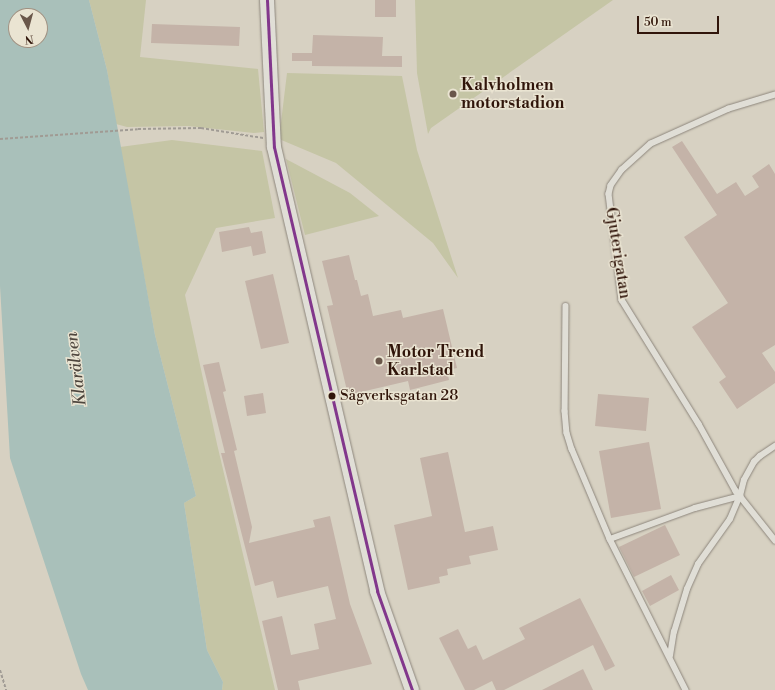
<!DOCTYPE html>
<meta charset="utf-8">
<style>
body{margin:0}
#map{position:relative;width:775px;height:690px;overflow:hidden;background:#d7d1c2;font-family:"Libre Bodoni",serif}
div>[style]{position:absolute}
.green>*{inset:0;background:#c5c5a5}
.water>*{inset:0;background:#a9c0ba}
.building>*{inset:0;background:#c4b3a8}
.path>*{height:2px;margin-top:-1px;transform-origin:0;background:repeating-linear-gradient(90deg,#a09b94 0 3px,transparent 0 5px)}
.roads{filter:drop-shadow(0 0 1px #8d867c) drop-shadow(0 0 1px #8d867c)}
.service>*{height:5.5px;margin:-2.75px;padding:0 2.75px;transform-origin:2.75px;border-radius:2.75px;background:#e0ded6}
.tertiary>*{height:14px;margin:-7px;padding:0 7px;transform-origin:7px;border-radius:7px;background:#e0ded6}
.bus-1>*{height:3px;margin:-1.5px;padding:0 1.5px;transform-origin:1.5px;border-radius:1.5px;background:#82378c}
.dots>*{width:11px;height:11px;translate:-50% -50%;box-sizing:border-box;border:2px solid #eae4d2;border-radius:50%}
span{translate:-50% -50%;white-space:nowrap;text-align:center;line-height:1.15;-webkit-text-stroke:3px #eae4d2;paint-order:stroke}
.bus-label{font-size:15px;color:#30150a}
.left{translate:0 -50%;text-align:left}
.poi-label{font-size:16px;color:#30150a;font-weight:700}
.street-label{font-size:16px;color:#30150a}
.water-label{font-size:17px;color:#4e463e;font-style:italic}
.north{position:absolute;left:8px;top:8px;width:40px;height:40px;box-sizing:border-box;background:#eae4d2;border:1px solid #a09182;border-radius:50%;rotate:174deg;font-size:11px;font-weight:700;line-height:16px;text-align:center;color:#30150a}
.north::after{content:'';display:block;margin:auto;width:14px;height:18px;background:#6a574a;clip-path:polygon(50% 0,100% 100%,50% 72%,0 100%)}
.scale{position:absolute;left:637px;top:16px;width:82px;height:18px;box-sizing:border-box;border:2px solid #30150a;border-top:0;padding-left:5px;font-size:12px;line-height:14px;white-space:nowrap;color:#30150a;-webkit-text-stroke:3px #eae4d2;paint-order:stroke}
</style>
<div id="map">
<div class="green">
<div style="clip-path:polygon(89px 0,146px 0,140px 57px,258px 69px,264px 132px,254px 133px,188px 126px,127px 127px,116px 124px,107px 70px)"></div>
<div style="clip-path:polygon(415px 0,613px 0,431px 128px,428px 134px,417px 73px)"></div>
<div style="clip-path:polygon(287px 73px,402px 76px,417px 150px,458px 278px,433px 243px,336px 163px,279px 139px)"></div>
<div style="clip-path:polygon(172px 140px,262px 151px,275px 218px,216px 228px,185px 295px,217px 444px,275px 690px,222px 690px,223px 682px,207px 650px,184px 503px,196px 496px,155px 335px,120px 147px)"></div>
<div style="clip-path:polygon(286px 159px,350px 193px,379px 216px,305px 235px)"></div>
</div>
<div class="water">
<div style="clip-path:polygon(evenodd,0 0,89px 0,107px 70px,155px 335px,196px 496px,184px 503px,207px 650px,223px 682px,222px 690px,88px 690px,81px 674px,10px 458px,0 286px,0 0,16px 16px,40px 16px,40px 40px,16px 40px,16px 16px)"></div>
</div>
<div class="building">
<div style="clip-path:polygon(375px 0,396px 0,396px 17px,375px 17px)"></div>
<div style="clip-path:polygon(152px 24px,240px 27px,239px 46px,151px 43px)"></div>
<div style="clip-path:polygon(313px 35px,383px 37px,382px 56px,402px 56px,402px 67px,312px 66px,312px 61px,292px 61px,292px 53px,312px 53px)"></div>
<div style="clip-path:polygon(682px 141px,717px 194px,736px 182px,745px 196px,759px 187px,752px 176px,769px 164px,775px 174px,775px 345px,762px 353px,775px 372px,775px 383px,737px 409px,719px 382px,726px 377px,692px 327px,728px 303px,684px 237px,717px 215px,672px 147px)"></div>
<div style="clip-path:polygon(249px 227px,251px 233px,262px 231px,266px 253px,253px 256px,251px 246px,222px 252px,219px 232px)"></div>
<div style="clip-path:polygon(349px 255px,355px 280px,357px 280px,361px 296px,368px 294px,373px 316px,401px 310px,403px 318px,443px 309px,457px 368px,447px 370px,449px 380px,410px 390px,408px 381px,348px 395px,327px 306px,333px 305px,322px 261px)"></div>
<div style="clip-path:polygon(273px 274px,289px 343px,261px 349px,245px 281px)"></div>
<div style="clip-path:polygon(219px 362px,226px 391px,223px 392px,237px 450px,234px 451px,252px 527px,249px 543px,315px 527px,313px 520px,330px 516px,350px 604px,372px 664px,298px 681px,300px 690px,278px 690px,262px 621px,282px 616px,291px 655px,319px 649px,314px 624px,336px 619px,328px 586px,277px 598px,273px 581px,255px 586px,221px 453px,225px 453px,203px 365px)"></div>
<div style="clip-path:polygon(263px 393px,266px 413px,247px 416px,244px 396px)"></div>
<div style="clip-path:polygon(598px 394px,649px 398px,646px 431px,595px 426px)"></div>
<div style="clip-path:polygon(649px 442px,661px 509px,611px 518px,599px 451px)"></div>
<div style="clip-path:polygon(448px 452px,465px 532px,493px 526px,498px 550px,469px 556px,471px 564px,447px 569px,448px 575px,439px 577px,440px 583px,408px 590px,394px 525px,432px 516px,420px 458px)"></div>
<div style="clip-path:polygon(665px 525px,680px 555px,634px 577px,619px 547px)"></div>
<div style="clip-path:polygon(671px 575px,679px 590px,650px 606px,642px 591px)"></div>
<div style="clip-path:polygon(580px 598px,615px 666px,605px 671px,593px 645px,504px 690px,496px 690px,492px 681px,474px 690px,465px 690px,439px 638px,458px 629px,468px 649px,476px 645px,483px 660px,525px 639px,519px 628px)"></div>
<div style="clip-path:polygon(583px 669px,593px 690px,542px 690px)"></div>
</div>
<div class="path">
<div style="left:0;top:139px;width:138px;rotate:-4.1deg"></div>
<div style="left:138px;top:129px;width:63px;rotate:-0.9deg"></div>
<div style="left:201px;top:128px;width:63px;rotate:9.2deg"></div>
<div style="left:0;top:670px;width:21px;rotate:73deg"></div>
</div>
<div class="roads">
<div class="service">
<div style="left:775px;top:95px;width:48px;rotate:163.1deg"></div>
<div style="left:729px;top:109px;width:85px;rotate:155.8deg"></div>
<div style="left:651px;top:144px;width:39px;rotate:138deg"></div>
<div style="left:622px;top:170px;width:19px;rotate:125deg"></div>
<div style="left:611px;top:186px;width:8px;rotate:104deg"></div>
<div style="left:609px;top:194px;width:107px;rotate:83deg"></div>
<div style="left:622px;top:300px;width:146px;rotate:58.2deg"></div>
<div style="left:699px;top:424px;width:77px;rotate:61.1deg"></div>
<div style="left:736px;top:491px;width:63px;rotate:51.5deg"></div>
<div style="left:566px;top:306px;width:105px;rotate:90.5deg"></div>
<div style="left:565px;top:411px;width:22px;rotate:85deg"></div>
<div style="left:567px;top:433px;width:17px;rotate:73deg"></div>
<div style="left:572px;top:449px;width:98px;rotate:67.1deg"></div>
<div style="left:610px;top:539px;width:169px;rotate:63.3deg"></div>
<div style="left:610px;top:539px;width:90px;rotate:-20deg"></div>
<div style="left:695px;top:508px;width:47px;rotate:-14.9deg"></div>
<div style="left:670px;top:656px;width:24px;rotate:-81deg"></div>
<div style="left:674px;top:632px;width:45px;rotate:-73.2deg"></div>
<div style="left:687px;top:589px;width:27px;rotate:-66deg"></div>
<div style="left:698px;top:564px;width:55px;rotate:-54.6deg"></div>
<div style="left:730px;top:519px;width:25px;rotate:-67deg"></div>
<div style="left:740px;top:496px;width:16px;rotate:-76deg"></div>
<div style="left:744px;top:480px;width:21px;rotate:-61deg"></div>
<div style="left:754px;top:462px;width:8px;rotate:-45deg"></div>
<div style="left:760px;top:456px;width:18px;rotate:-34deg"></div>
</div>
<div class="tertiary">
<div style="left:267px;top:0;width:147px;rotate:87.3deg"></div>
<div style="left:274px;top:147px;width:456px;rotate:76.9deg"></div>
<div style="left:377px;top:591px;width:105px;rotate:70.5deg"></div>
</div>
</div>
<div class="bus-1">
<div style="left:267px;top:0;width:147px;rotate:87.3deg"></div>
<div style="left:274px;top:147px;width:456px;rotate:76.9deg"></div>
<div style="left:377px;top:591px;width:105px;rotate:70.5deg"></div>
</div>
<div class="dots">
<div style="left:453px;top:94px;background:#6a574a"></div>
<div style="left:379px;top:361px;background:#6a574a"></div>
<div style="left:332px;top:396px;background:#30150a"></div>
</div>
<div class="bus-label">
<span class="left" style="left:340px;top:396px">Sågverksgatan 28</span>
</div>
<div class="poi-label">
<span class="left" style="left:461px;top:94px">Kalvholmen<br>motorstadion</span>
<span class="left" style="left:387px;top:361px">Motor Trend<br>Karlstad</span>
</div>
<div class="street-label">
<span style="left:618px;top:253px;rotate:81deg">Gjuterigatan</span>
</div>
<div class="water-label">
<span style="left:77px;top:369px;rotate:-97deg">Klarälven</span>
</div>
<div class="north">N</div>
<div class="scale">50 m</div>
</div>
